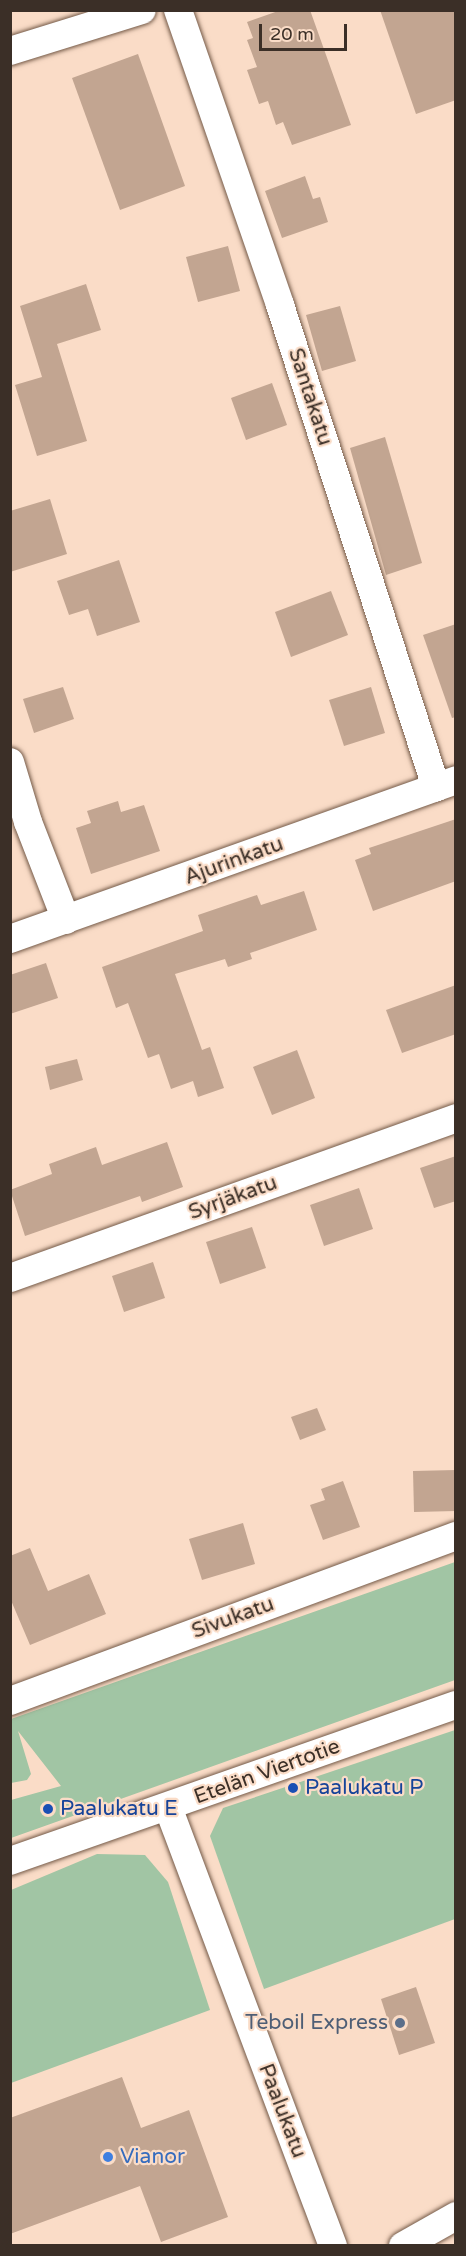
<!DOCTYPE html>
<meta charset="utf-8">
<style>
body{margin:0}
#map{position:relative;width:466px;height:2256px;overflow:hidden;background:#fadcc7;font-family:"Varela Round",sans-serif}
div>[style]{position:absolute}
.green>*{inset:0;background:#a1c5a4}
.building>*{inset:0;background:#c2a591}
.roads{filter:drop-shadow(0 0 2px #745a48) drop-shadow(0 0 2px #745a48)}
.minor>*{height:28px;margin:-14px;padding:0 14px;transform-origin:14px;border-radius:14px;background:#fff}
.dots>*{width:16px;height:16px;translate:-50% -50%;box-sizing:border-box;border:3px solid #fadcc7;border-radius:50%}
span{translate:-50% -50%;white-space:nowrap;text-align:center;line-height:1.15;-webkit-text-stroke:4.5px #fadcc7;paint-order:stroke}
.street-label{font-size:21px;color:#3b2f27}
.transit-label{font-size:21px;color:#164399}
.left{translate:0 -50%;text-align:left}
.service-label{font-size:21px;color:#4e5e75}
.right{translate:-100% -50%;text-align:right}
.shop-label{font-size:21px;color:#366cbe}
.frame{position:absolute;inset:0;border:12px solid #3b2f27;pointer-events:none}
.scale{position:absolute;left:259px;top:24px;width:88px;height:27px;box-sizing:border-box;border:3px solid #3b2f27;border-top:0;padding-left:8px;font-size:18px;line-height:21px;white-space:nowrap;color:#3b2f27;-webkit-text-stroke:4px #fadcc7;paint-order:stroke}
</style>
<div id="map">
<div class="green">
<div style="clip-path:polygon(455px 1562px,455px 1680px,11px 1838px,11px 1800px,61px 1786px,18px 1731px,31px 1774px,27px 1780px,11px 1783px,11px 1719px)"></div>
<div style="clip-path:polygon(455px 1730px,455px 1919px,264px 1989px,210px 1836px,223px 1808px)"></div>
<div style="clip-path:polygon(97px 1854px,145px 1855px,168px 1882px,210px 2010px,11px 2083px,11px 1890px)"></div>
</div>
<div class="building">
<div style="clip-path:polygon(281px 10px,310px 10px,351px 125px,292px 145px,283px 122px,276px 125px,268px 101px,259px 104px,247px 70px,257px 67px,247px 40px,253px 38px,247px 22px)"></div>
<div style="clip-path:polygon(380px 10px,456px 10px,456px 100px,416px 114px)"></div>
<div style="clip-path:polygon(138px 54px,185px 186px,120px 210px,72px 78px)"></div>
<div style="clip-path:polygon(305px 176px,313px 199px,320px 197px,328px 222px,282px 238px,265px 191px)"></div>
<div style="clip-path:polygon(228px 246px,240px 291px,198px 302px,186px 257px)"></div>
<div style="clip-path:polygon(86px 284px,101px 330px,57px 344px,87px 441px,37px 456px,15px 385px,42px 377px,20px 306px)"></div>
<div style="clip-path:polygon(340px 306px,356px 361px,322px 371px,306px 315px)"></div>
<div style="clip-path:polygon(272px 383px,287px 425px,246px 440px,231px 398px)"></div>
<div style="clip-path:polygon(385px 437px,422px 563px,386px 575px,350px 448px)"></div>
<div style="clip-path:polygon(50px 499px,67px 554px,10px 572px,10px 511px)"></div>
<div style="clip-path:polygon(119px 560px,140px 622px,97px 636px,88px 609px,69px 615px,57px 581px)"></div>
<div style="clip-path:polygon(331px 591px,348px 635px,291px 657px,275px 612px)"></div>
<div style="clip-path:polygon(456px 624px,456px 717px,452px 718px,423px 635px)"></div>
<div style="clip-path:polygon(63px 687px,74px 719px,34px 733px,23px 699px)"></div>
<div style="clip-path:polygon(371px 687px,385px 733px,344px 746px,329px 700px)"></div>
<div style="clip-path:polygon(118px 801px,121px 812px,144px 805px,160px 851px,91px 874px,76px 828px,91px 823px,87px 811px)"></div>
<div style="clip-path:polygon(456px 819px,456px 881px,373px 911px,355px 860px,371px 854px,369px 848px)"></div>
<div style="clip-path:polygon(304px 891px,317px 930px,250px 953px,252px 959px,228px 967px,225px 959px,175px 974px,202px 1050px,210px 1047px,224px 1088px,198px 1097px,193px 1081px,171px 1089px,159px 1054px,148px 1058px,128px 1003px,116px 1008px,102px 967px,203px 931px,198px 915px,257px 895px,261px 905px)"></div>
<div style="clip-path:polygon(46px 963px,58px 998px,10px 1014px,10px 975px)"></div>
<div style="clip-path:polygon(456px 985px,456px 1034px,402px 1053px,386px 1010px)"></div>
<div style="clip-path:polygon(297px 1050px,315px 1098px,272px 1115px,253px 1067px)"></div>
<div style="clip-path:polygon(77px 1059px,83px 1080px,50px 1090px,45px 1067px)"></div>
<div style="clip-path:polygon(167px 1142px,183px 1187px,142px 1202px,140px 1196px,25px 1236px,10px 1190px,52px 1174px,49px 1164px,96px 1147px,102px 1165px)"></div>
<div style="clip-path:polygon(456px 1156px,456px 1201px,434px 1208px,420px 1168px)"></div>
<div style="clip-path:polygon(359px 1188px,373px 1229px,324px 1246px,310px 1205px)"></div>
<div style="clip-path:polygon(252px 1227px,266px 1268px,220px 1284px,206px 1242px)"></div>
<div style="clip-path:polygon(153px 1262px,165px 1298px,124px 1312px,112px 1276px)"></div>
<div style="clip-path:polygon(317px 1408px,326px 1430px,300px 1440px,291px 1417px)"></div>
<div style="clip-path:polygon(456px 1470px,456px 1511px,414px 1512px,413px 1471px)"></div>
<div style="clip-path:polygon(343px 1481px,360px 1527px,323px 1540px,310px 1505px,325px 1500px,321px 1489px)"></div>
<div style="clip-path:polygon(243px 1523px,255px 1564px,202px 1580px,189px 1539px)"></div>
<div style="clip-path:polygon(30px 1548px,48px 1591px,89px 1574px,106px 1614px,30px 1645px,10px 1598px,10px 1556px)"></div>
<div style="clip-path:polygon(416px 1987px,435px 2043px,399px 2055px,381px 1999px)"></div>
<div style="clip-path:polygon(122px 2077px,141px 2128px,189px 2110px,228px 2217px,161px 2242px,140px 2186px,10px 2234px,10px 2118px)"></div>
</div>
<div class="roads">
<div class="minor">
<div style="left:178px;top:10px;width:312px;rotate:70.9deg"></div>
<div style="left:280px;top:305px;width:507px;rotate:72.07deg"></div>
<div style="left:10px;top:51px;width:138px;rotate:-17.3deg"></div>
<div style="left:10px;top:762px;width:63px;rotate:73.3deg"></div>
<div style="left:28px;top:822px;width:105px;rotate:68.8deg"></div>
<div style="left:10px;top:939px;width:473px;rotate:-19.6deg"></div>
<div style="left:10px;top:1278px;width:474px;rotate:-19.7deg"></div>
<div style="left:10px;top:1701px;width:476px;rotate:-20.3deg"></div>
<div style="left:168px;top:1807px;width:469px;rotate:69.4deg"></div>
<div style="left:10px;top:1861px;width:472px;rotate:-19.3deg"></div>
<div style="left:403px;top:2246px;width:61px;rotate:-29.5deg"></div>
</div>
</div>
<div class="dots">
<div style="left:293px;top:1788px;background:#1a4fb4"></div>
<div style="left:48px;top:1809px;background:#1a4fb4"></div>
<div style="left:400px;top:2023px;background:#5c6f8a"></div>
<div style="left:108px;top:2157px;background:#3f7fe0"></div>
</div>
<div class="street-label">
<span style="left:310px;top:397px;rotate:72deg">Santakatu</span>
<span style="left:234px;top:861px;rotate:-20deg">Ajurinkatu</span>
<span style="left:233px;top:1198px;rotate:-20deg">Syrjäkatu</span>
<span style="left:233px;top:1618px;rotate:-20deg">Sivukatu</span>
<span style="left:267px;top:1772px;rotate:-20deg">Etelän Viertotie</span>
<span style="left:282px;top:2111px;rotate:69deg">Paalukatu</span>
</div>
<div class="transit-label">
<span class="left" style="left:305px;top:1788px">Paalukatu P</span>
<span class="left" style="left:60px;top:1809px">Paalukatu E</span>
</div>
<div class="service-label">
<span class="right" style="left:388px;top:2023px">Teboil Express</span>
</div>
<div class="shop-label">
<span class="left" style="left:120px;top:2157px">Vianor</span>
</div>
<div class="frame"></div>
<div class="scale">20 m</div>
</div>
